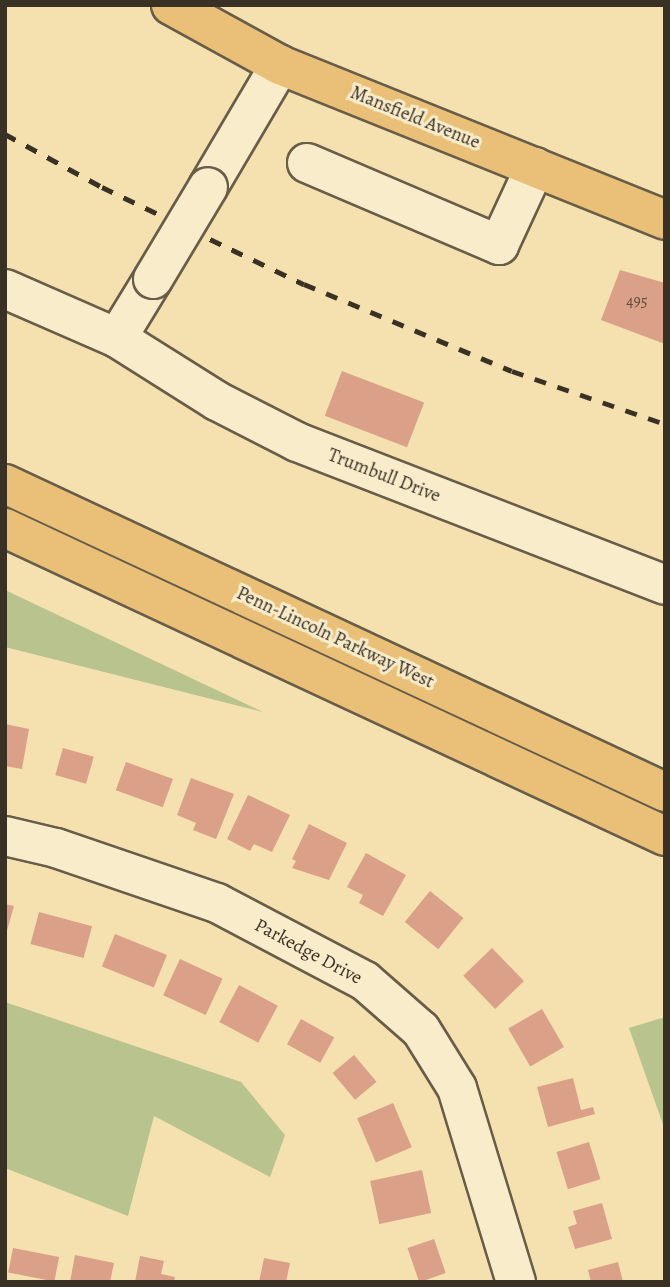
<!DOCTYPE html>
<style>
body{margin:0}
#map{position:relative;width:670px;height:1287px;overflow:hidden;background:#f4e1af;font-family:Alegreya,serif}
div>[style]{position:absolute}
.green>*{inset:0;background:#b8c38d}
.building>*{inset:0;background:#daa088;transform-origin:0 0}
.roads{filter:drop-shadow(2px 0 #685d48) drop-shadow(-2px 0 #685d48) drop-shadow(0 2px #685d48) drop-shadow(0 -2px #685d48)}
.minor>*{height:38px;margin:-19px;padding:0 19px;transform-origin:19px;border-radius:19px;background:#f8eccb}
.major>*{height:38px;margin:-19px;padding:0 19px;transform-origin:19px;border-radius:19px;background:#eac078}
.highway>*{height:38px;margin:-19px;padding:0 19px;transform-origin:19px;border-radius:19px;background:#eac078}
.rail>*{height:5px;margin-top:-2.5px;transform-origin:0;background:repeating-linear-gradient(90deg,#3a3125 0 12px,transparent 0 24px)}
.bridges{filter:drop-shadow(2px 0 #685d48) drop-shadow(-2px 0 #685d48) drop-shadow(0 2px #685d48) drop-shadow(0 -2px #685d48)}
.minor-bridge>*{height:38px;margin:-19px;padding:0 19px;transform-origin:19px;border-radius:19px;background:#f8eccb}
span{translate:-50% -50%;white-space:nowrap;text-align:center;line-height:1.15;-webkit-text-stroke:6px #f8eccb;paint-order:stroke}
.number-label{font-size:16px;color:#624d3e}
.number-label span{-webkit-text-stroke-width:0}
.street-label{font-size:19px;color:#3a3125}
.frame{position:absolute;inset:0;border:7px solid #3a3125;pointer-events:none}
</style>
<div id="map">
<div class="green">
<i style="clip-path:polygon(5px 590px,263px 712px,5px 647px)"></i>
<i style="clip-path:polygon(5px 1002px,241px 1082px,285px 1135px,270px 1177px,154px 1116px,128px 1216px,5px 1168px)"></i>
<i style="clip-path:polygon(665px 1017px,665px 1130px,629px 1028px)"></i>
</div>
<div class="building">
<i style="clip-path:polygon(620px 270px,665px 283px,665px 344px,601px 320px)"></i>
<i style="left:342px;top:371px;width:88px;height:48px;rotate:21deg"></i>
<i style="clip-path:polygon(5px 724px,29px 729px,22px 769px,5px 766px)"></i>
<i style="left:63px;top:748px;width:32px;height:28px;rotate:16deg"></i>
<i style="left:126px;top:762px;width:50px;height:30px;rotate:20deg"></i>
<i style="clip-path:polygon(191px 778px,234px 794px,216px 839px,193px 830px,196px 823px,177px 815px)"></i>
<i style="clip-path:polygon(248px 795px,290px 815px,272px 852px,254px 844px,250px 851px,227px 839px)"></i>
<i style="clip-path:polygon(309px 824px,347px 843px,329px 880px,292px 868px,296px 861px,292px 859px)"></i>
<i style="clip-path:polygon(366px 853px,406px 875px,383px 916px,359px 903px,363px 895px,347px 887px)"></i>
<i style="left:430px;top:891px;width:43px;height:40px;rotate:39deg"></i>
<i style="clip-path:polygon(5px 904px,14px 906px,6px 934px,5px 934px)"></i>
<i style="left:39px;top:912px;width:55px;height:33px;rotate:15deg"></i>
<i style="left:115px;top:934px;width:56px;height:35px;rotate:22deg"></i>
<i style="left:492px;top:948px;width:46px;height:40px;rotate:46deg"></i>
<i style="left:180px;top:959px;width:47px;height:40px;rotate:25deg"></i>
<i style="left:239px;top:985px;width:44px;height:42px;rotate:28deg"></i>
<i style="left:542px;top:1009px;width:44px;height:39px;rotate:60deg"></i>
<i style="left:301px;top:1019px;width:38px;height:29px;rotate:29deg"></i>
<i style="left:354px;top:1055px;width:35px;height:28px;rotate:50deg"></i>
<i style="clip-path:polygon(573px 1078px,581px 1110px,593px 1107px,595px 1114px,548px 1127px,537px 1087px)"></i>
<i style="left:393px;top:1103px;width:48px;height:39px;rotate:67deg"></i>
<i style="left:589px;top:1142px;width:39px;height:34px;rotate:73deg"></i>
<i style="left:422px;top:1170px;width:44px;height:53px;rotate:78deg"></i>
<i style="clip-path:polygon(602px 1203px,612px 1239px,575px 1249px,568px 1227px,577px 1224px,573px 1211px)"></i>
<i style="left:434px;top:1239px;width:36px;height:28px;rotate:71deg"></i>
<i style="left:13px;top:1248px;width:47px;height:25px;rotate:11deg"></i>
<i style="clip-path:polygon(75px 1255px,114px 1263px,110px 1282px,70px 1282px)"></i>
<i style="clip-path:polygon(140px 1256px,164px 1261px,161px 1274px,175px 1277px,174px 1282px,135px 1282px)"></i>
<i style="clip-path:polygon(264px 1258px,290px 1263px,286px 1282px,259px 1282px)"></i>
<i style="clip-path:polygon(618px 1262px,623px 1282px,591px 1282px,588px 1270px)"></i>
</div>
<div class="roads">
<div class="minor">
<i style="left:307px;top:163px;width:209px;rotate:23.1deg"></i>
<i style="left:499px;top:245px;width:86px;rotate:-65.2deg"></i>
<i style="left:208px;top:187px;width:142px;rotate:-59.5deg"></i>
<i style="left:5px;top:289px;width:122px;rotate:23.6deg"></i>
<i style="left:117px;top:338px;width:118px;rotate:32.2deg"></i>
<i style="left:217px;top:401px;width:90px;rotate:27.1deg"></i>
<i style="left:297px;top:442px;width:395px;rotate:21.2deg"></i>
<i style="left:117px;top:338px;width:69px;rotate:-58.6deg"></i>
<i style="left:5px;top:836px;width:52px;rotate:13.2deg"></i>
<i style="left:56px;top:848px;width:170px;rotate:18.9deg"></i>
<i style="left:217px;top:903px;width:167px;rotate:27.8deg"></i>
<i style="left:365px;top:981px;width:74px;rotate:41.2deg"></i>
<i style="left:421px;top:1030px;width:68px;rotate:58.2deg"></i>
<i style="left:457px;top:1088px;width:203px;rotate:73.1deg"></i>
</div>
<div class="major">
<i style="left:171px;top:5px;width:124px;rotate:28.8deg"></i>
<i style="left:280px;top:65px;width:415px;rotate:21.9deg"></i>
</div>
<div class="highway">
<i style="left:5px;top:484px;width:728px;rotate:25.02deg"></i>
<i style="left:5px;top:528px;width:728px;rotate:25.02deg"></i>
</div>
</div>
<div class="rail">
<i style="left:5px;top:134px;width:111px;rotate:28.7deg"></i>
<i style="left:102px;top:187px;width:224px;rotate:25.7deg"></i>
<i style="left:304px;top:284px;width:225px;rotate:22.7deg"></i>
<i style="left:512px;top:371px;width:162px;rotate:19.1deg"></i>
</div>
<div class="bridges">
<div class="minor-bridge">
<i style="left:153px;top:279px;width:107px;rotate:-59.1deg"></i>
</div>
</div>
<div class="number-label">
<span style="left:637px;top:301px">495</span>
</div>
<div class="street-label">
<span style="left:415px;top:118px;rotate:22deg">Mansfield Avenue</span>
<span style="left:384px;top:476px;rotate:21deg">Trumbull Drive</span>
<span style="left:335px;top:638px;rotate:25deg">Penn-Lincoln Parkway West</span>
<span style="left:308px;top:952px;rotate:28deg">Parkedge Drive</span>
</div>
<div class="frame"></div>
</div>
